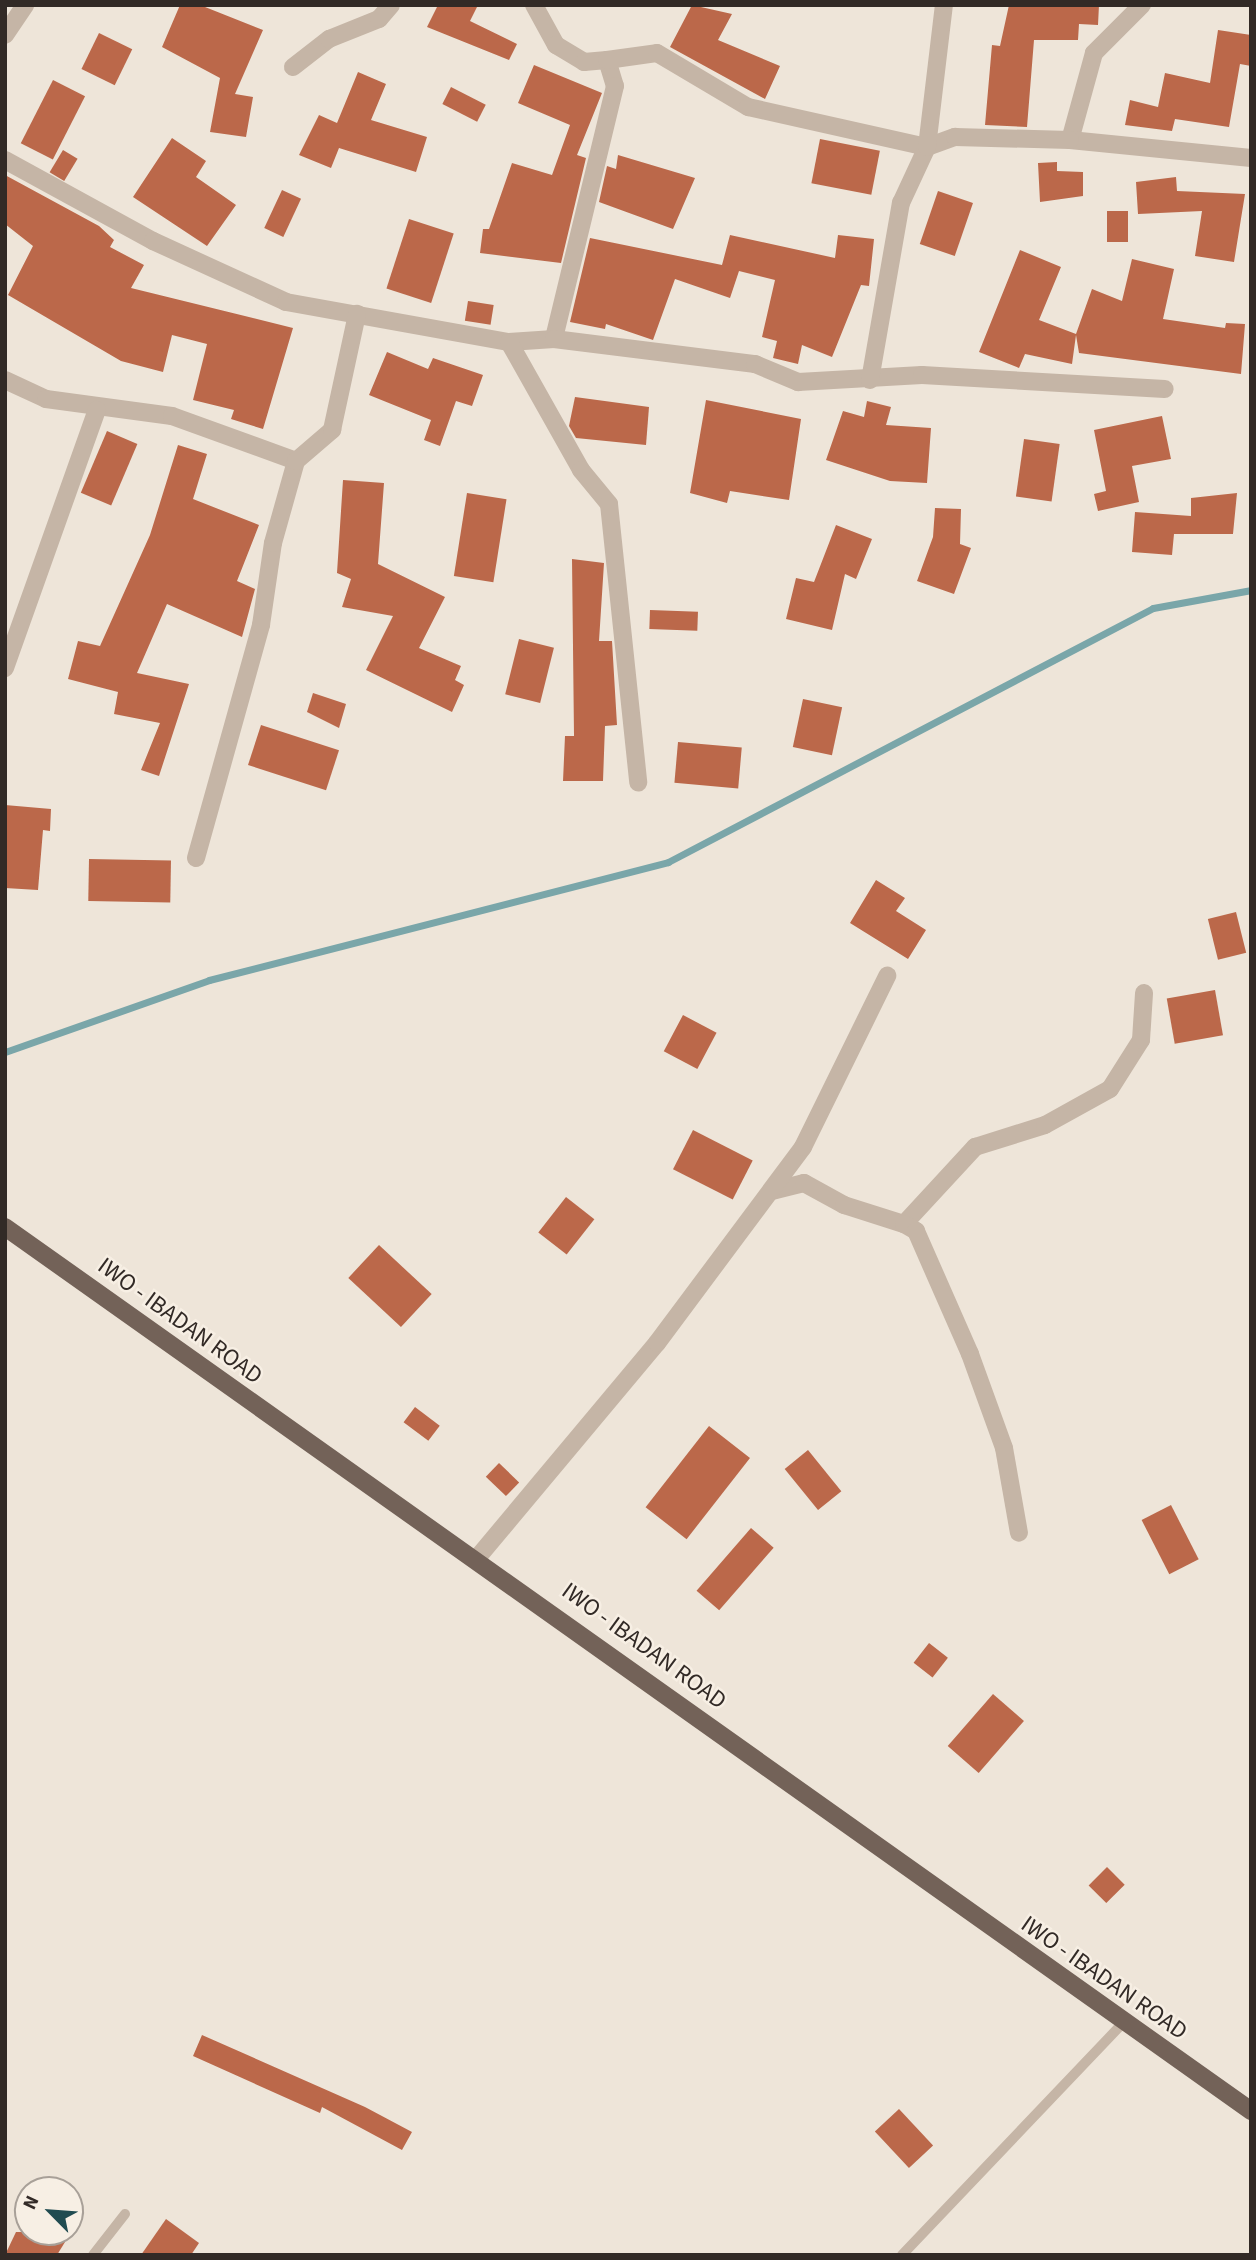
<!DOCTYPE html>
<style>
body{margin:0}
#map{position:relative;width:1256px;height:2260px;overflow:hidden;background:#eee5d9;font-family:"Source Sans 3",sans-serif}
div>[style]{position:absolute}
.stream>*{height:7px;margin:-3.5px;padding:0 3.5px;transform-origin:3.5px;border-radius:3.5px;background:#7aa6a9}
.building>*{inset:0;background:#bb684a;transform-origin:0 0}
.service>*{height:10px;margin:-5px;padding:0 5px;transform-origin:5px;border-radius:5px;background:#c5b5a6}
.minor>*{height:18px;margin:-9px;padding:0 9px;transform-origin:9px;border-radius:9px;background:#c5b5a6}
.primary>*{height:18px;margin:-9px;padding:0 9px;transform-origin:9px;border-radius:9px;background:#736258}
span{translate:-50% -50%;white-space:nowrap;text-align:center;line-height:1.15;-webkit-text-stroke:5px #f7efe4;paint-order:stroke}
.street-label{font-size:24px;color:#322a26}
.frame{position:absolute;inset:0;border:7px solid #322a26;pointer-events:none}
.north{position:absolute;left:14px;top:2176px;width:70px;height:70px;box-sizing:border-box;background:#f7efe4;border:2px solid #a8a098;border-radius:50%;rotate:295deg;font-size:19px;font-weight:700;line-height:28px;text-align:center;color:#322a26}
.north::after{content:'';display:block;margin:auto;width:24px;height:32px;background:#204b50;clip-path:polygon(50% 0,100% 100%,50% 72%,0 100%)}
</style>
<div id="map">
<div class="stream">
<i style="left:5px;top:1052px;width:216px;rotate:-19.4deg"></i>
<i style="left:209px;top:980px;width:474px;rotate:-14.4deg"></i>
<i style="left:668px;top:862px;width:547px;rotate:-27.64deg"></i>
<i style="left:1153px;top:608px;width:100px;rotate:-10.4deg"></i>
</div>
<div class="building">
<i style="clip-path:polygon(180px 5px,200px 5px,263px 30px,235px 94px,253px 97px,246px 137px,210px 132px,220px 78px,162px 47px)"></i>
<i style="clip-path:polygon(438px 5px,478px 5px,470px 21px,517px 44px,509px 60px,427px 27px)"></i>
<i style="clip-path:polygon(692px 5px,732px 14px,718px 40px,780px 66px,765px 99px,670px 47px)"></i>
<i style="clip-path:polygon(1009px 5px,1099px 5px,1098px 25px,1079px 24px,1078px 40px,1034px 40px,1027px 127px,985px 125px,992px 45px,1000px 46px)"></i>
<i style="clip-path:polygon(1218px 30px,1251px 35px,1251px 66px,1240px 64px,1229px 127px,1175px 119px,1172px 131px,1125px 125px,1130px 100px,1158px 107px,1165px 73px,1210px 83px)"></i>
<i style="left:99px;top:33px;width:37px;height:40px;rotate:26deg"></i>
<i style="clip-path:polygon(534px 65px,602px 93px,577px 155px,586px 158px,561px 263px,480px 253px,483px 229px,489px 229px,512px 163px,552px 175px,570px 125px,518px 103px)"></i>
<i style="clip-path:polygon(358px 72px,386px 84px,371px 120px,427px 137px,416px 172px,339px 148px,331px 168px,299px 155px,319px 115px,337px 123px)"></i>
<i style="left:53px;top:80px;width:36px;height:71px;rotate:27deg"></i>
<i style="left:451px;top:87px;width:39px;height:19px;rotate:27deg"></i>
<i style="clip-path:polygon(172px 138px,206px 161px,196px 177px,236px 205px,207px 246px,133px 197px)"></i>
<i style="left:820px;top:139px;width:61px;height:45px;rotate:11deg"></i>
<i style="left:63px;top:150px;width:17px;height:26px;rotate:31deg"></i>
<i style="clip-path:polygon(618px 155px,695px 178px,673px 229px,599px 202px,607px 166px,616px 169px)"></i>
<i style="clip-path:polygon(1057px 162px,1057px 171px,1083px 172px,1083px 196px,1040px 202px,1038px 163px)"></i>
<i style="clip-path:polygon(5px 175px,99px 226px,114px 240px,110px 247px,144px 265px,131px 288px,293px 328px,263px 429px,231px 419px,234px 410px,193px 400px,207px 344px,172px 335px,163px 372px,121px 361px,8px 295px,33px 246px,5px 224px)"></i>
<i style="clip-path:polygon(1176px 177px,1177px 191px,1245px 194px,1234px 262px,1195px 256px,1202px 211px,1138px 214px,1136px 182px)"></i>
<i style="left:282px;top:190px;width:21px;height:42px;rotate:25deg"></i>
<i style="left:938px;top:191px;width:37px;height:56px;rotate:19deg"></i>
<i style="left:1107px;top:211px;width:21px;height:31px"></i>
<i style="left:409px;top:219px;width:47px;height:73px;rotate:18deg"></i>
<i style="clip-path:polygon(730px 235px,835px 258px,838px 235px,874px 239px,869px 286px,861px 285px,832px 357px,802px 345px,798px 364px,773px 358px,777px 341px,762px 337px,775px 280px,739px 271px,730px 298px,675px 279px,653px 340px,606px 324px,605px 329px,570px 322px,590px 238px,722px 265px)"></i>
<i style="clip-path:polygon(1020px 250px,1061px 267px,1039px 320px,1076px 334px,1092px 289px,1122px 301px,1132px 259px,1174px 269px,1163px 319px,1225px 328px,1226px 323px,1245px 324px,1241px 374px,1079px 353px,1076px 335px,1072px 364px,1025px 354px,1019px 368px,979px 352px)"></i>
<i style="left:468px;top:301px;width:26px;height:20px;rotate:9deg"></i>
<i style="clip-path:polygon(387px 352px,428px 369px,433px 358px,483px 375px,472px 406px,456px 401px,440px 446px,424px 440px,431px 420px,369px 395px)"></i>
<i style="clip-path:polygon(575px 397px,649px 407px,646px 445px,576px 438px,569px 426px)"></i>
<i style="clip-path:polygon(706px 400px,801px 419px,789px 500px,730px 491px,727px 503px,690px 493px)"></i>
<i style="clip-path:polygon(867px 401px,891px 407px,886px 425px,931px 428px,927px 483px,890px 481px,826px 460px,843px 411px,864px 417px)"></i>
<i style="clip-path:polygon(1162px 416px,1171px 459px,1132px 466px,1139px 502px,1098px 511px,1094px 494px,1106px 491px,1094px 430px)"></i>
<i style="left:107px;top:431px;width:33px;height:67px;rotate:23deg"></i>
<i style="left:1024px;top:439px;width:36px;height:58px;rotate:8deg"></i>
<i style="clip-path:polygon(178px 445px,207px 454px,193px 499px,259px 525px,237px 581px,255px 589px,242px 637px,167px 604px,137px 673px,189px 684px,159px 776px,141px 770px,160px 723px,114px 714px,118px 692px,68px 679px,78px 641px,100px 646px,150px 535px)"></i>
<i style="clip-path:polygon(343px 480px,384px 483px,378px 564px,445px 597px,419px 648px,461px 666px,455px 680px,464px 685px,452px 712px,366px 670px,393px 616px,342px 607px,351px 579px,337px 573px)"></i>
<i style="left:467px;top:493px;width:40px;height:84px;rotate:9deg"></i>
<i style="clip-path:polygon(1237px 493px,1233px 534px,1174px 534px,1172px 555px,1132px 552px,1135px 512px,1191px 516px,1191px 498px)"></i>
<i style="clip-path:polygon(935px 508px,961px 509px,960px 544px,971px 548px,954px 594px,917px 581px,933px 537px)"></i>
<i style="clip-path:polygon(836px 525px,872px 539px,856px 579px,845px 574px,832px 630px,786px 619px,796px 578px,814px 582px)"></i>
<i style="clip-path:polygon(572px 559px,604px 563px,599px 641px,612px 641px,617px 725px,605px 726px,603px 781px,563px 781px,565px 736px,574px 736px)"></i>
<i style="left:650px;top:610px;width:48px;height:19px;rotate:2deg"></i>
<i style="left:519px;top:639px;width:36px;height:57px;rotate:14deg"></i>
<i style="clip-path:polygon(313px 693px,346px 704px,339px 728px,307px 712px)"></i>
<i style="left:803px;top:699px;width:40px;height:49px;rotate:12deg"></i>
<i style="left:261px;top:725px;width:82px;height:42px;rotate:18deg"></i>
<i style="left:678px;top:742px;width:64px;height:41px;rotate:5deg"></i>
<i style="clip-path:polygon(5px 805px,51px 809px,50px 831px,43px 830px,38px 890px,5px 888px)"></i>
<i style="left:89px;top:859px;width:82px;height:42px;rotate:1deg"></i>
<i style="clip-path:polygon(876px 880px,905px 898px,896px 911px,926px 930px,908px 959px,850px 923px)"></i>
<i style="left:1236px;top:912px;width:42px;height:29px;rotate:76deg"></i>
<i style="left:1215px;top:990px;width:46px;height:49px;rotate:80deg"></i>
<i style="left:683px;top:1015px;width:38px;height:41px;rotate:28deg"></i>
<i style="left:693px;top:1130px;width:67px;height:44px;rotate:27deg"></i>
<i style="left:566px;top:1197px;width:36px;height:45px;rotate:38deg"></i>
<i style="left:379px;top:1245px;width:72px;height:45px;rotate:43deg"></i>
<i style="left:415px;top:1407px;width:31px;height:19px;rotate:37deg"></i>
<i style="left:709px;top:1426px;width:52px;height:103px;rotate:38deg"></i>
<i style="left:808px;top:1450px;width:53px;height:30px;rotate:51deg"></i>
<i style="left:499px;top:1463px;width:28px;height:19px;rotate:44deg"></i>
<i style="left:1171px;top:1505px;width:61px;height:33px;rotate:63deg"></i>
<i style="left:751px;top:1528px;width:30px;height:83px;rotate:41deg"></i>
<i style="left:929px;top:1643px;width:24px;height:25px;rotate:38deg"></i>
<i style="left:993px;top:1694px;width:41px;height:69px;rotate:41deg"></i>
<i style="left:1107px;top:1867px;width:25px;height:26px;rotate:45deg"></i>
<i style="clip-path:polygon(202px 2035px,365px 2107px,412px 2132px,402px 2150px,322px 2107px,320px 2113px,193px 2056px)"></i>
<i style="left:899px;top:2109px;width:50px;height:33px;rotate:47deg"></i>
<i style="clip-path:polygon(166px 2219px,199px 2243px,191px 2255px,141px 2255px)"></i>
<i style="clip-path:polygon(16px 2232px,48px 2232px,65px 2242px,57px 2255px,5px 2255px)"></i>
</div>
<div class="service">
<i style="left:93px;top:2255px;width:52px;rotate:-52deg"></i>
<i style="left:902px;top:2255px;width:322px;rotate:-46.4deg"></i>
</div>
<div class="minor">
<i style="left:534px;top:5px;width:46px;rotate:61.2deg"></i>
<i style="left:556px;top:45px;width:33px;rotate:31deg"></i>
<i style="left:584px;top:62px;width:23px;rotate:-5deg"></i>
<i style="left:607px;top:60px;width:27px;rotate:73deg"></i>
<i style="left:615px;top:86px;width:260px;rotate:103.6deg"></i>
<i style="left:1142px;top:5px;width:68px;rotate:135deg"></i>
<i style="left:1094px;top:53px;width:90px;rotate:105.4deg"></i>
<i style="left:1070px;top:140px;width:182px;rotate:5.7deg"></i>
<i style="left:5px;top:35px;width:36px;rotate:-56deg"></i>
<i style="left:607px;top:60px;width:50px;rotate:-8deg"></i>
<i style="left:657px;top:53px;width:106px;rotate:30.7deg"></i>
<i style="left:748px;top:107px;width:183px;rotate:12.6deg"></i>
<i style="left:927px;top:147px;width:30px;rotate:-20deg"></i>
<i style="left:955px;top:137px;width:115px;rotate:1.5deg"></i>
<i style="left:293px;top:67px;width:46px;rotate:-37.9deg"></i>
<i style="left:329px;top:39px;width:54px;rotate:-21.8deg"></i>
<i style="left:379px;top:19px;width:18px;rotate:-49deg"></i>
<i style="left:5px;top:160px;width:169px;rotate:28.7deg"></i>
<i style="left:153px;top:241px;width:146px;rotate:24.6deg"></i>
<i style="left:286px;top:302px;width:227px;rotate:10.2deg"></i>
<i style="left:509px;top:342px;width:45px;rotate:-3.8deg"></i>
<i style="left:554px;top:339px;width:203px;rotate:7.1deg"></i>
<i style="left:755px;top:364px;width:47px;rotate:22.7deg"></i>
<i style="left:798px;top:382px;width:124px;rotate:-3.2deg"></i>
<i style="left:922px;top:375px;width:243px;rotate:3.3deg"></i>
<i style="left:509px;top:342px;width:147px;rotate:60.6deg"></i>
<i style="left:581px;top:470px;width:44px;rotate:50.5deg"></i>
<i style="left:609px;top:504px;width:280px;rotate:84deg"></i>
<i style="left:5px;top:380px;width:45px;rotate:24.9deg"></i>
<i style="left:46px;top:399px;width:127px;rotate:7.7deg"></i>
<i style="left:172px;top:416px;width:132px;rotate:19.9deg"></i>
<i style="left:870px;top:380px;width:180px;rotate:-80.1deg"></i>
<i style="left:901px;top:203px;width:62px;rotate:-65.1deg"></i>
<i style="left:927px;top:147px;width:143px;rotate:-83.2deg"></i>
<i style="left:5px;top:668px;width:274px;rotate:-70.4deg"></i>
<i style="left:196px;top:858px;width:242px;rotate:-74.4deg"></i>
<i style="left:261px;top:625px;width:83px;rotate:-81.7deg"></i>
<i style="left:273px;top:543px;width:85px;rotate:-74.3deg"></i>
<i style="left:296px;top:461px;width:48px;rotate:-40.7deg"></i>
<i style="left:332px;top:430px;width:119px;rotate:-77.8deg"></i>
<i style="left:772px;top:1191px;width:33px;rotate:-14deg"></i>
<i style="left:804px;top:1183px;width:46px;rotate:28.8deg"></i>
<i style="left:844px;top:1205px;width:63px;rotate:17.6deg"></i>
<i style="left:904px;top:1224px;width:105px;rotate:-47.3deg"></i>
<i style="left:975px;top:1147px;width:73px;rotate:-17.4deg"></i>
<i style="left:1045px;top:1125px;width:74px;rotate:-29deg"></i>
<i style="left:1110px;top:1089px;width:58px;rotate:-57.7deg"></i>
<i style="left:1141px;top:1040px;width:47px;rotate:-86.3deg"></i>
<i style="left:904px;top:1224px;width:14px;rotate:30deg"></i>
<i style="left:916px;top:1231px;width:134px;rotate:66.3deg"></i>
<i style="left:970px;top:1354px;width:100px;rotate:70.1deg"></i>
<i style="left:1004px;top:1448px;width:86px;rotate:80deg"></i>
<i style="left:478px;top:1557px;width:279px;rotate:-50.1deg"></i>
<i style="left:657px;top:1343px;width:244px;rotate:-53.3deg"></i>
<i style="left:803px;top:1147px;width:191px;rotate:-63.8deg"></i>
</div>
<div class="primary">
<i style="left:5px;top:1227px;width:1528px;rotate:35.35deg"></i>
</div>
<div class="street-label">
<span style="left:180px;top:1321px;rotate:36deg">IWO - IBADAN ROAD</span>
<span style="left:644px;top:1646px;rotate:36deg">IWO - IBADAN ROAD</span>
<span style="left:1104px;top:1978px;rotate:35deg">IWO - IBADAN ROAD</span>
</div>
<div class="frame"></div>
<div class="north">N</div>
</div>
